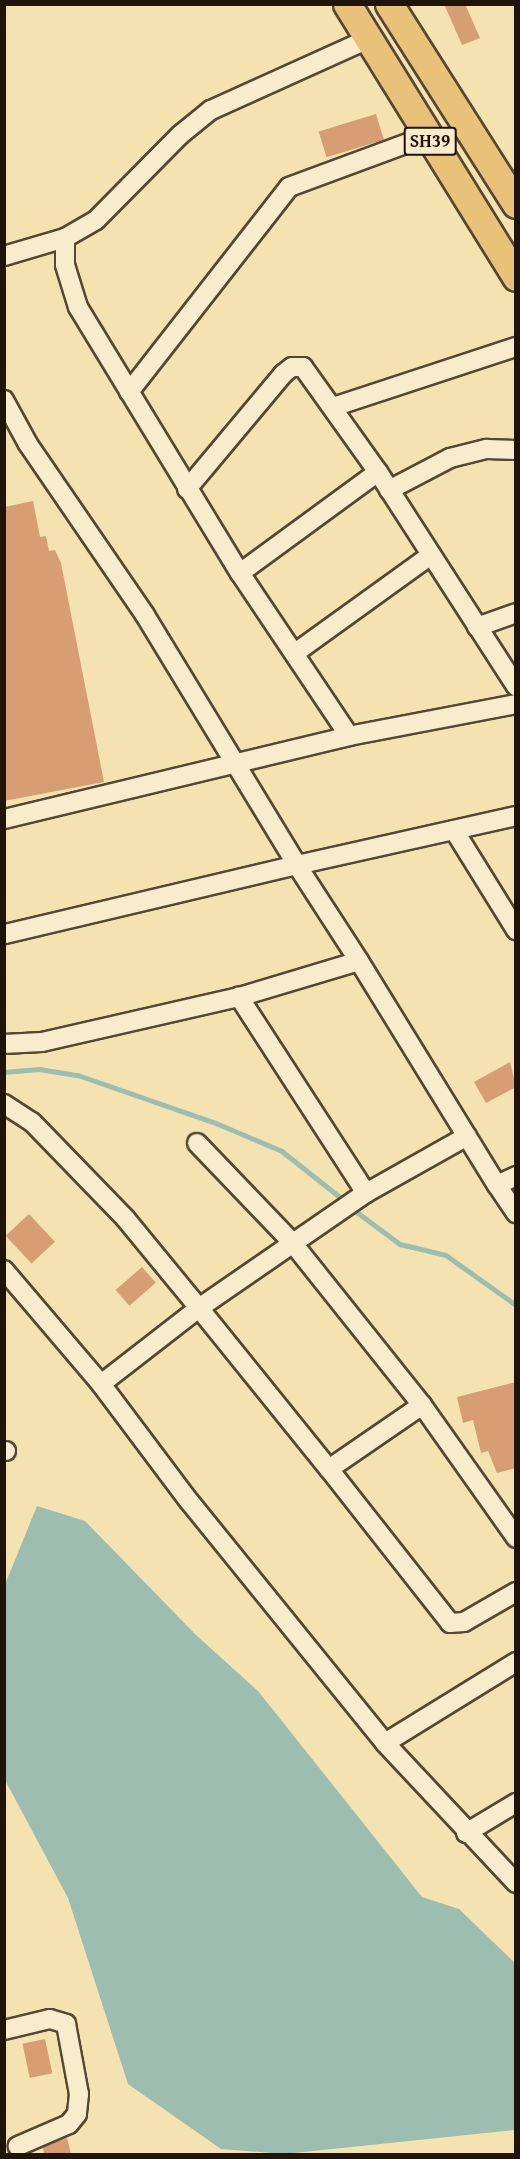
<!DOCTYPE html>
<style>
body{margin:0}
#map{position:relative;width:520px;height:2159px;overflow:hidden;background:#f4e2b1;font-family:"Gentium Book Plus",serif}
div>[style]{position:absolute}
.water>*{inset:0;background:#9cbdb0}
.stream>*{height:4.5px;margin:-2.25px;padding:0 2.25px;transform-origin:2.25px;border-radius:2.25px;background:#9cbdb0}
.building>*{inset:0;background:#d79e73;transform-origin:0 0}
.roads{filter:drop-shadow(2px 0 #554734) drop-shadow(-2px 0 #554734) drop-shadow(0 2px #554734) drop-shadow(0 -2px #554734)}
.street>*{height:18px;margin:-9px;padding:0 9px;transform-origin:9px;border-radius:9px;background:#f8eccc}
.primary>*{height:27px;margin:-13.5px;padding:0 13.5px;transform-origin:13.5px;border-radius:13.5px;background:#eac178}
span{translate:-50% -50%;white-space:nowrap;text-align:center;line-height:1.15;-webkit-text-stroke:4.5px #f8eccc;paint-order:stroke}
.shield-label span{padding:2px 4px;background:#f8eccc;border:2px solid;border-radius:4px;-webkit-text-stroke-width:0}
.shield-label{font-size:18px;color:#20130a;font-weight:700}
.frame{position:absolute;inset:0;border:6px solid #20130a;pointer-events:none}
</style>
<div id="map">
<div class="water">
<i style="clip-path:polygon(37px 1506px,85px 1521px,196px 1635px,258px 1691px,422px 1897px,459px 1909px,515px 1963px,515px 2130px,284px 2154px,221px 2149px,128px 2084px,68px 1898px,5px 1780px,6px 1582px)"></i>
</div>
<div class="stream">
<i style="left:4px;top:1072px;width:35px;rotate:-5deg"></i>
<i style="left:39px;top:1069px;width:39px;rotate:9deg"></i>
<i style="left:78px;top:1075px;width:146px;rotate:19.2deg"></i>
<i style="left:216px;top:1123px;width:72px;rotate:23deg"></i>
<i style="left:282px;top:1151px;width:80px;rotate:38.4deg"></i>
<i style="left:353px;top:1209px;width:59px;rotate:36.7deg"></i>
<i style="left:400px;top:1244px;width:47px;rotate:13.4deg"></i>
<i style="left:446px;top:1255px;width:86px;rotate:35.5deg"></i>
</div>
<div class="building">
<i style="clip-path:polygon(444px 4px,465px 4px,480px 38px,462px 45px)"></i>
<i style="left:376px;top:114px;width:27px;height:60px;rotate:73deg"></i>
<i style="clip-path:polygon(33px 501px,40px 537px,46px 536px,49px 551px,55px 550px,61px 563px,104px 782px,4px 801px,4px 507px)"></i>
<i style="clip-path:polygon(510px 1062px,516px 1087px,486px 1103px,474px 1082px)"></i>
<i style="left:29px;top:1214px;width:38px;height:32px;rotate:47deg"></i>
<i style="left:142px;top:1267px;width:21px;height:35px;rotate:49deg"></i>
<i style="clip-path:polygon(516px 1382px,516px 1468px,497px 1473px,488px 1451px,481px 1453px,473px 1420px,463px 1423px,457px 1397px)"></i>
<i style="left:45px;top:2039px;width:35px;height:23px;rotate:78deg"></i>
<i style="clip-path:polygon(67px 2138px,71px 2154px,44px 2154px,43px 2147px)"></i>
</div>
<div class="roads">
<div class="street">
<i style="left:65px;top:238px;width:27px;rotate:90deg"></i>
<i style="left:65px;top:265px;width:44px;rotate:72.8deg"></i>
<i style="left:78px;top:307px;width:311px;rotate:58.7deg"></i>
<i style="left:240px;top:573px;width:196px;rotate:56.2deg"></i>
<i style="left:4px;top:256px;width:64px;rotate:-16.4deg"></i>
<i style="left:65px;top:238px;width:36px;rotate:-30deg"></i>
<i style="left:96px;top:220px;width:120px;rotate:-45.3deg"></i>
<i style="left:180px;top:135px;width:40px;rotate:-39deg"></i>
<i style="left:211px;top:110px;width:172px;rotate:-24.3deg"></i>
<i style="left:129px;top:392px;width:260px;rotate:-52deg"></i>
<i style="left:289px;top:187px;width:147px;rotate:-20.3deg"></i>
<i style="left:4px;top:400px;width:50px;rotate:61.4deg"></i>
<i style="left:28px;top:444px;width:207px;rotate:55.6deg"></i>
<i style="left:145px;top:615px;width:293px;rotate:58.7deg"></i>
<i style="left:297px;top:865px;width:301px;rotate:166.7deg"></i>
<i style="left:333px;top:407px;width:193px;rotate:-18.2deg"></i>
<i style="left:187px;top:489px;width:150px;rotate:-50.1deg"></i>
<i style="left:283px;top:374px;width:11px;rotate:-38deg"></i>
<i style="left:292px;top:367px;width:11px"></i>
<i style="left:303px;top:367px;width:129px;rotate:54.5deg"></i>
<i style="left:378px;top:472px;width:255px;rotate:57.2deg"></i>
<i style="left:389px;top:490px;width:69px;rotate:-27.7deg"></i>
<i style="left:450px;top:458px;width:38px;rotate:-14deg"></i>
<i style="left:487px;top:449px;width:29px;rotate:2deg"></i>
<i style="left:240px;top:573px;width:171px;rotate:-36.2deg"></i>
<i style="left:477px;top:627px;width:41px;rotate:-19.7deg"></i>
<i style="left:295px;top:653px;width:168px;rotate:-35.8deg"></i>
<i style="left:4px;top:819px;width:355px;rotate:-13.5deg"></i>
<i style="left:349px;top:736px;width:170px;rotate:-10.8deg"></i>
<i style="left:454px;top:830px;width:118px;rotate:58.2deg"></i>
<i style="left:359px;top:961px;width:114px;rotate:-122.9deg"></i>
<i style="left:297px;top:865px;width:224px;rotate:-12.6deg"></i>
<i style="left:4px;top:1044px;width:38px;rotate:-3deg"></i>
<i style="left:42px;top:1042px;width:202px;rotate:-12.9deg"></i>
<i style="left:4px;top:1104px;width:33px;rotate:33deg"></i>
<i style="left:32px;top:1122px;width:134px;rotate:45.9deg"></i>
<i style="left:125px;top:1218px;width:117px;rotate:50.6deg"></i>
<i style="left:199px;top:1308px;width:203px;rotate:-34.6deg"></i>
<i style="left:366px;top:1193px;width:234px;rotate:-122.9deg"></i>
<i style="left:239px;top:997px;width:125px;rotate:-16.7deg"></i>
<i style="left:359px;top:961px;width:263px;rotate:58.4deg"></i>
<i style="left:497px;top:1185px;width:21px;rotate:-25deg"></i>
<i style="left:197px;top:1143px;width:136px;rotate:46.2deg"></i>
<i style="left:291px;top:1241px;width:210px;rotate:51.4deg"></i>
<i style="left:422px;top:1405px;width:163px;rotate:54.7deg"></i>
<i style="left:497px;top:1185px;width:34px;rotate:56deg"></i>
<i style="left:366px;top:1193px;width:116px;rotate:-29.4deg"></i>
<i style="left:4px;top:1270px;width:150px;rotate:49.6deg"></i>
<i style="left:101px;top:1384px;width:146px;rotate:53.1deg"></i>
<i style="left:189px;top:1501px;width:311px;rotate:51deg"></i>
<i style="left:385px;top:1743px;width:154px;rotate:-31.7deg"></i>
<i style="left:101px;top:1384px;width:124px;rotate:-37.8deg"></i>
<i style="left:199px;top:1308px;width:207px;rotate:51.1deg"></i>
<i style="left:329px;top:1469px;width:113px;rotate:-34.5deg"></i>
<i style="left:4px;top:1451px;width:2px"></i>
<i style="left:329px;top:1469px;width:196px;rotate:51.8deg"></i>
<i style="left:450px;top:1623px;width:14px;rotate:-4deg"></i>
<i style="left:464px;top:1622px;width:60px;rotate:-30deg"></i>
<i style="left:385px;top:1743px;width:192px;rotate:46.9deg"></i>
<i style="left:466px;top:1833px;width:58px;rotate:-31deg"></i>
<i style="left:4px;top:2030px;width:47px;rotate:-13.4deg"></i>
<i style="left:50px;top:2019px;width:17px;rotate:17deg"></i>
<i style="left:66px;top:2024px;width:71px;rotate:79.5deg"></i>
<i style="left:79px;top:2094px;width:20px;rotate:96deg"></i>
<i style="left:77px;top:2114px;width:13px;rotate:129deg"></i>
<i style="left:69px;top:2124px;width:56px;rotate:156.7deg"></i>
</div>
<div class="primary">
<i style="left:347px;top:4px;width:321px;rotate:58.2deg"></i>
<i style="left:389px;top:4px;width:237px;rotate:57.6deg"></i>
</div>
</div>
<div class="shield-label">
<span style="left:430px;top:141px">SH39</span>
</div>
<div class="frame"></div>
</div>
